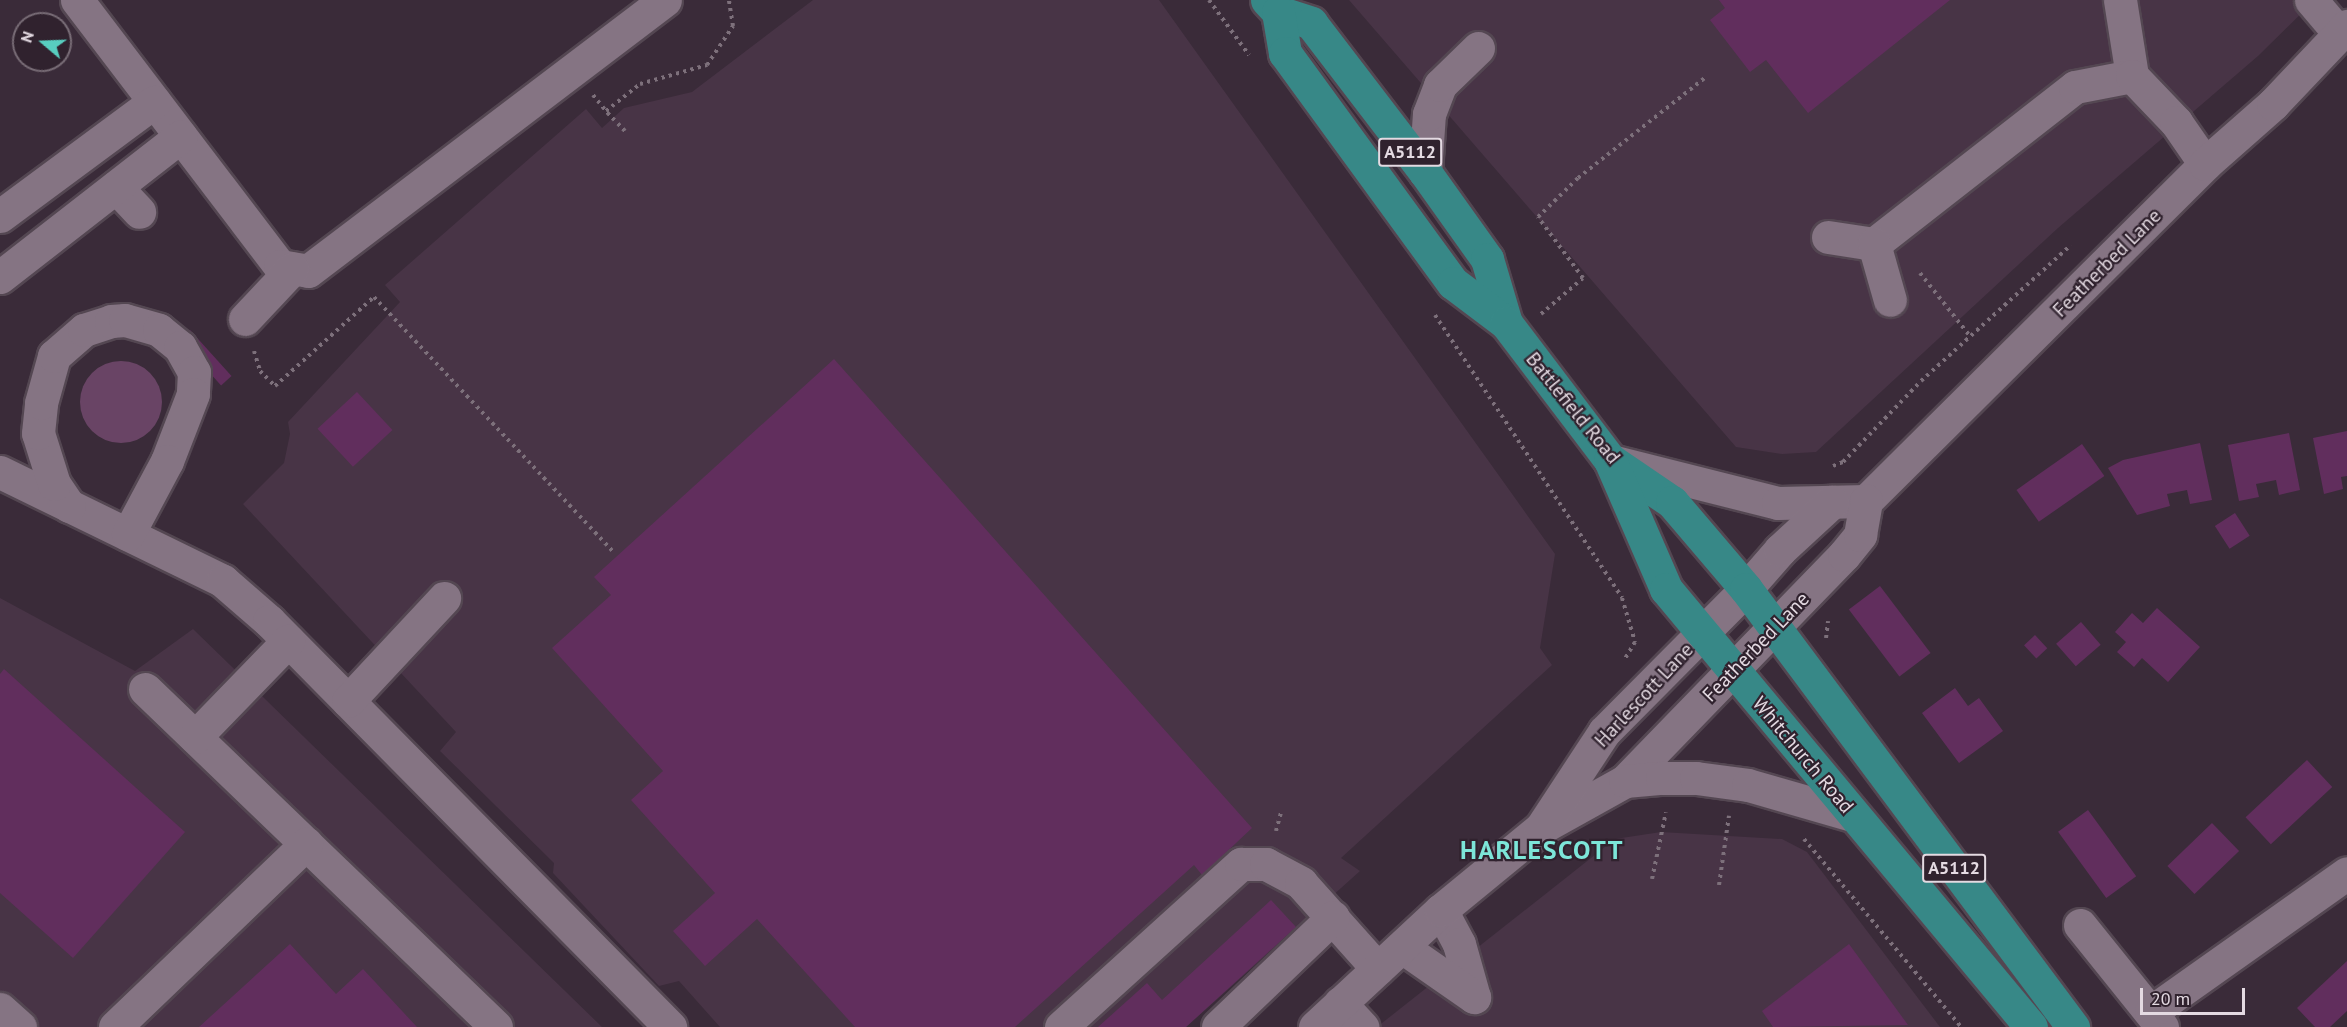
<!DOCTYPE html>
<style>
body{margin:0}
#map{position:relative;width:2347px;height:1027px;overflow:hidden;background:#3a2b39;font-family:"PT Sans",sans-serif}
div>[style]{position:absolute}
.built>*{inset:0;background:#483446}
.green>*{inset:0;background:#694465}
.round{border-radius:50%}
.building>*{inset:0;background:#612e5d;transform-origin:0 0}
.path>*{height:4px;margin-top:-2px;transform-origin:0;background:repeating-linear-gradient(90deg,#7d707b 0 3px,transparent 0 7.5px)}
.roads{filter:drop-shadow(2px 0 #544752) drop-shadow(-2px 0 #544752) drop-shadow(0 2px #544752) drop-shadow(0 -2px #544752)}
.minor>*{height:33px;margin:-16.5px;padding:0 16.5px;transform-origin:16.5px;border-radius:16.5px;background:#857483}
.major>*{height:33px;margin:-16.5px;padding:0 16.5px;transform-origin:16.5px;border-radius:16.5px;background:#378887}
span{translate:-50% -50%;white-space:nowrap;text-align:center;line-height:1.15;-webkit-text-stroke:4.5px #30222e;paint-order:stroke}
.shield-label span{padding:2px 4px;background:#30222e;border:2px solid;border-radius:4px;-webkit-text-stroke-width:0}
.shield-label{font-size:18px;color:#e4dae2;font-weight:700}
.street-label{font-size:20px;color:#e4dae2}
.district-label{font-size:26px;color:#7de6d9;font-weight:700;letter-spacing:1.5px}
.north{position:absolute;left:12px;top:12px;width:60px;height:60px;box-sizing:border-box;background:#30222e;border:2px solid #786c76;border-radius:50%;rotate:289deg;font-size:16px;font-weight:700;line-height:24px;text-align:center;color:#e4dae2}
.north::after{content:'';display:block;margin:auto;width:21px;height:27px;background:#58cec0;clip-path:polygon(50% 0,100% 100%,50% 72%,0 100%)}
.scale{position:absolute;left:2140px;top:988px;width:105px;height:27px;box-sizing:border-box;border:3px solid #e4dae2;border-top:0;padding-left:8px;font-size:18px;line-height:21px;white-space:nowrap;color:#e4dae2;-webkit-text-stroke:4px #30222e;paint-order:stroke}
</style>
<div id="map">
<div class="built">
<i style="clip-path:polygon(813px 0,1159px 0,1555px 554px,1540px 648px,1552px 665px,1341px 858px,1360px 871px,1186px 1027px,720px 1027px,679px 981px,659px 986px,553px 873px,554px 863px,440px 751px,456px 732px,243px 504px,284px 463px,290px 434px,288px 422px,400px 302px,385px 285px,586px 109px,602px 128px,624px 108px,692px 92px)"></i>
<i style="clip-path:polygon(1349px 0,2315px 0,2258px 56px,2058px 228px,1816px 452px,1782px 454px,1736px 447px)"></i>
<i style="clip-path:polygon(0 598px,135px 671px,193px 629px,602px 1027px,0 1027px)"></i>
<i style="clip-path:polygon(1661px 832px,1782px 839px,1807px 852px,1940px 1027px,1377px 1027px,1615px 839px)"></i>
</div>
<div class="green">
<i class="round" style="left:80px;top:361px;width:82px;height:82px"></i>
</div>
<div class="building">
<i style="clip-path:polygon(1719px 0,1950px 0,1808px 113px,1766px 60px,1750px 72px,1710px 20px,1725px 8px)"></i>
<i style="left:190px;top:330px;width:62px;height:14px;rotate:48deg"></i>
<i style="clip-path:polygon(834px 359px,1252px 828px,1202px 875px,1194px 865px,1015px 1027px,855px 1027px,757px 919px,705px 966px,673px 931px,715px 893px,631px 800px,663px 771px,552px 648px,611px 595px,594px 577px)"></i>
<i style="left:357px;top:392px;width:52px;height:54px;rotate:47deg"></i>
<i style="clip-path:polygon(2347px 431px,2347px 476px,2341px 477px,2343px 489px,2324px 494px,2313px 438px)"></i>
<i style="clip-path:polygon(2289px 433px,2300px 490px,2279px 495px,2276px 480px,2256px 484px,2259px 497px,2239px 501px,2228px 445px)"></i>
<i style="clip-path:polygon(2200px 443px,2212px 500px,2190px 504px,2187px 490px,2167px 494px,2170px 506px,2137px 515px,2108px 468px,2123px 460px)"></i>
<i style="left:2082px;top:444px;width:39px;height:80px;rotate:55deg"></i>
<i style="left:2235px;top:513px;width:27px;height:24px;rotate:57deg"></i>
<i style="left:1880px;top:586px;width:84px;height:39px;rotate:53deg"></i>
<i style="clip-path:polygon(2157px 608px,2200px 647px,2168px 682px,2142px 658px,2134px 667px,2117px 652px,2126px 642px,2115px 632px,2132px 613px,2143px 623px)"></i>
<i style="left:2081px;top:622px;width:30px;height:33px;rotate:49deg"></i>
<i style="left:2035px;top:635px;width:18px;height:15px;rotate:47deg"></i>
<i style="clip-path:polygon(4px 669px,185px 832px,73px 958px,0 893px,0 674px)"></i>
<i style="clip-path:polygon(1955px 688px,1968px 706px,1979px 698px,2003px 731px,1959px 763px,1922px 713px)"></i>
<i style="left:2307px;top:760px;width:37px;height:84px;rotate:47deg"></i>
<i style="left:2088px;top:810px;width:82px;height:37px;rotate:54deg"></i>
<i style="left:2212px;top:823px;width:39px;height:62px;rotate:46deg"></i>
<i style="clip-path:polygon(1271px 900px,1296px 927px,1186px 1027px,1098px 1027px,1147px 983px,1162px 1000px)"></i>
<i style="clip-path:polygon(290px 944px,336px 994px,363px 969px,417px 1027px,199px 1027px)"></i>
<i style="clip-path:polygon(1849px 944px,1908px 1025px,1773px 1027px,1762px 1011px)"></i>
<i style="clip-path:polygon(2347px 961px,2347px 1011px,2330px 1027px,2315px 1027px,2297px 1008px)"></i>
</div>
<div class="path">
<i style="left:1209px;top:0;width:68px;rotate:54deg"></i>
<i style="left:593px;top:95px;width:21px;rotate:51deg"></i>
<i style="left:625px;top:131px;width:28px;rotate:-134deg"></i>
<i style="left:606px;top:111px;width:43px;rotate:-38.5deg"></i>
<i style="left:640px;top:84px;width:70px;rotate:-15.8deg"></i>
<i style="left:707px;top:65px;width:47px;rotate:-56.3deg"></i>
<i style="left:733px;top:26px;width:26px;rotate:-99deg"></i>
<i style="left:1920px;top:273px;width:80px;rotate:51.6deg"></i>
<i style="left:1541px;top:314px;width:55px;rotate:-40.6deg"></i>
<i style="left:1583px;top:278px;width:76px;rotate:-126.4deg"></i>
<i style="left:1538px;top:217px;width:56px;rotate:-44.3deg"></i>
<i style="left:1578px;top:178px;width:164px;rotate:-38.3deg"></i>
<i style="left:1435px;top:315px;width:339px;rotate:56.5deg"></i>
<i style="left:1622px;top:598px;width:46px;rotate:73.5deg"></i>
<i style="left:1635px;top:642px;width:21px;rotate:121deg"></i>
<i style="left:254px;top:351px;width:21px;rotate:73deg"></i>
<i style="left:260px;top:371px;width:21px;rotate:45deg"></i>
<i style="left:275px;top:386px;width:133px;rotate:-42deg"></i>
<i style="left:374px;top:297px;width:351px;rotate:46.8deg"></i>
<i style="left:1833px;top:466px;width:11px;rotate:-22deg"></i>
<i style="left:1843px;top:462px;width:112px;rotate:-46.1deg"></i>
<i style="left:1921px;top:381px;width:202px;rotate:-42.2deg"></i>
<i style="left:1826px;top:638px;width:17px;rotate:-83deg"></i>
<i style="left:1276px;top:831px;width:20px;rotate:-75deg"></i>
<i style="left:1804px;top:839px;width:245px;rotate:50.1deg"></i>
<i style="left:1652px;top:879px;width:68px;rotate:-78.2deg"></i>
<i style="left:1719px;top:885px;width:70px;rotate:-81.8deg"></i>
</div>
<div class="roads">
<div class="minor">
<i style="left:77px;top:0;width:335px;rotate:52.7deg"></i>
<i style="left:280px;top:266px;width:28px;rotate:10deg"></i>
<i style="left:308px;top:271px;width:448px;rotate:-37.2deg"></i>
<i style="left:2120px;top:0;width:77px;rotate:81deg"></i>
<i style="left:2311px;top:0;width:43px;rotate:49.7deg"></i>
<i style="left:1425px;top:172px;width:58px;rotate:-86.1deg"></i>
<i style="left:1429px;top:114px;width:31px;rotate:-69deg"></i>
<i style="left:1440px;top:85px;width:53px;rotate:-44.2deg"></i>
<i style="left:116px;top:187px;width:34px;rotate:47deg"></i>
<i style="left:0;top:216px;width:192px;rotate:-36.5deg"></i>
<i style="left:1828px;top:237px;width:47px;rotate:8.7deg"></i>
<i style="left:1874px;top:244px;width:255px;rotate:-38deg"></i>
<i style="left:2075px;top:87px;width:58px;rotate:-10.9deg"></i>
<i style="left:2132px;top:76px;width:64px;rotate:46.3deg"></i>
<i style="left:2176px;top:122px;width:51px;rotate:55.4deg"></i>
<i style="left:1874px;top:244px;width:58px;rotate:74.1deg"></i>
<i style="left:0;top:277px;width:229px;rotate:-37.9deg"></i>
<i style="left:245px;top:319px;width:69px;rotate:-46.8deg"></i>
<i style="left:1615px;top:462px;width:168px;rotate:14.1deg"></i>
<i style="left:1778px;top:503px;width:88px;rotate:-1.3deg"></i>
<i style="left:1866px;top:501px;width:478px;rotate:-44.8deg"></i>
<i style="left:2205px;top:164px;width:91px;rotate:-41.4deg"></i>
<i style="left:2273px;top:104px;width:108px;rotate:-46.5deg"></i>
<i style="left:0;top:472px;width:248px;rotate:26deg"></i>
<i style="left:223px;top:581px;width:61px;rotate:41deg"></i>
<i style="left:269px;top:621px;width:571px;rotate:45.35deg"></i>
<i style="left:69px;top:506px;width:27px;rotate:-124deg"></i>
<i style="left:54px;top:484px;width:53px;rotate:-107.4deg"></i>
<i style="left:38px;top:433px;width:30px;rotate:-84deg"></i>
<i style="left:41px;top:403px;width:49px;rotate:-74.5deg"></i>
<i style="left:54px;top:356px;width:40px;rotate:-41deg"></i>
<i style="left:84px;top:330px;width:28px;rotate:-18deg"></i>
<i style="left:111px;top:321px;width:14px;rotate:-4deg"></i>
<i style="left:125px;top:320px;width:35px;rotate:16deg"></i>
<i style="left:159px;top:330px;width:27px;rotate:39deg"></i>
<i style="left:180px;top:347px;width:29px;rotate:61deg"></i>
<i style="left:194px;top:372px;width:22px;rotate:93deg"></i>
<i style="left:193px;top:394px;width:72px;rotate:111.2deg"></i>
<i style="left:167px;top:461px;width:83px;rotate:118.1deg"></i>
<i style="left:145px;top:689px;width:487px;rotate:43.9deg"></i>
<i style="left:348px;top:701px;width:141px;rotate:-47deg"></i>
<i style="left:195px;top:737px;width:134px;rotate:-45.9deg"></i>
<i style="left:1625px;top:781px;width:315px;rotate:-45.9deg"></i>
<i style="left:1844px;top:555px;width:26px;rotate:-51deg"></i>
<i style="left:1860px;top:535px;width:35px;rotate:-80deg"></i>
<i style="left:1546px;top:825px;width:90px;rotate:-29.1deg"></i>
<i style="left:1625px;top:781px;width:37px;rotate:-5deg"></i>
<i style="left:1662px;top:778px;width:34px"></i>
<i style="left:1696px;top:778px;width:52px;rotate:7.7deg"></i>
<i style="left:1748px;top:785px;width:108px;rotate:16.1deg"></i>
<i style="left:1441px;top:910px;width:38px;rotate:62deg"></i>
<i style="left:1459px;top:944px;width:55px;rotate:74.2deg"></i>
<i style="left:2080px;top:925px;width:131px;rotate:51.2deg"></i>
<i style="left:1402px;top:947px;width:88px;rotate:34.8deg"></i>
<i style="left:1340px;top:1003px;width:33px;rotate:47deg"></i>
<i style="left:0;top:1009px;width:27px;rotate:42deg"></i>
<i style="left:2151px;top:1012px;width:240px;rotate:-35.3deg"></i>
<i style="left:115px;top:1027px;width:265px;rotate:-43.8deg"></i>
<i style="left:1061px;top:1027px;width:243px;rotate:-42.2deg"></i>
<i style="left:1241px;top:864px;width:25px"></i>
<i style="left:1266px;top:864px;width:40px;rotate:28deg"></i>
<i style="left:1301px;top:883px;width:115px;rotate:48.2deg"></i>
<i style="left:1218px;top:1027px;width:159px;rotate:-43.7deg"></i>
<i style="left:1315px;top:1027px;width:172px;rotate:-42.9deg"></i>
<i style="left:1441px;top:910px;width:129px;rotate:-39.4deg"></i>
<i style="left:1541px;top:828px;width:115px;rotate:-56.7deg"></i>
<i style="left:1604px;top:732px;width:202px;rotate:-45.2deg"></i>
<i style="left:1746px;top:589px;width:52px;rotate:-48.9deg"></i>
<i style="left:1780px;top:550px;width:71px;rotate:-42.7deg"></i>
</div>
<div class="major">
<i style="left:1267px;top:0;width:16px;rotate:47deg"></i>
<i style="left:1278px;top:12px;width:35px;rotate:18deg"></i>
<i style="left:1311px;top:23px;width:188px;rotate:52.6deg"></i>
<i style="left:1425px;top:172px;width:107px;rotate:54.5deg"></i>
<i style="left:1487px;top:259px;width:67px;rotate:73.5deg"></i>
<i style="left:1278px;top:12px;width:42px;rotate:80.3deg"></i>
<i style="left:1285px;top:53px;width:285px;rotate:53.9deg"></i>
<i style="left:1453px;top:283px;width:66px;rotate:37deg"></i>
<i style="left:1506px;top:323px;width:172px;rotate:52.8deg"></i>
<i style="left:1610px;top:460px;width:75px;rotate:34.1deg"></i>
<i style="left:1672px;top:502px;width:114px;rotate:49.6deg"></i>
<i style="left:1746px;top:589px;width:547px;rotate:53.26deg"></i>
<i style="left:1610px;top:460px;width:141px;rotate:66.5deg"></i>
<i style="left:1666px;top:589px;width:570px;rotate:50.19deg"></i>
</div>
</div>
<div class="shield-label">
<span style="left:1410px;top:152px">A5112</span>
<span style="left:1954px;top:868px">A5112</span>
</div>
<div class="street-label">
<span style="left:2107px;top:263px;rotate:-45deg">Featherbed Lane</span>
<span style="left:1573px;top:408px;rotate:51deg">Battlefield Road</span>
<span style="left:1756px;top:647px;rotate:-46deg">Featherbed Lane</span>
<span style="left:1644px;top:695px;rotate:-47deg">Harlescott Lane</span>
<span style="left:1803px;top:755px;rotate:50deg">Whitchurch Road</span>
</div>
<div class="district-label">
<span style="left:1542px;top:850px">HARLESCOTT</span>
</div>
<div class="north">N</div>
<div class="scale">20 m</div>
</div>
